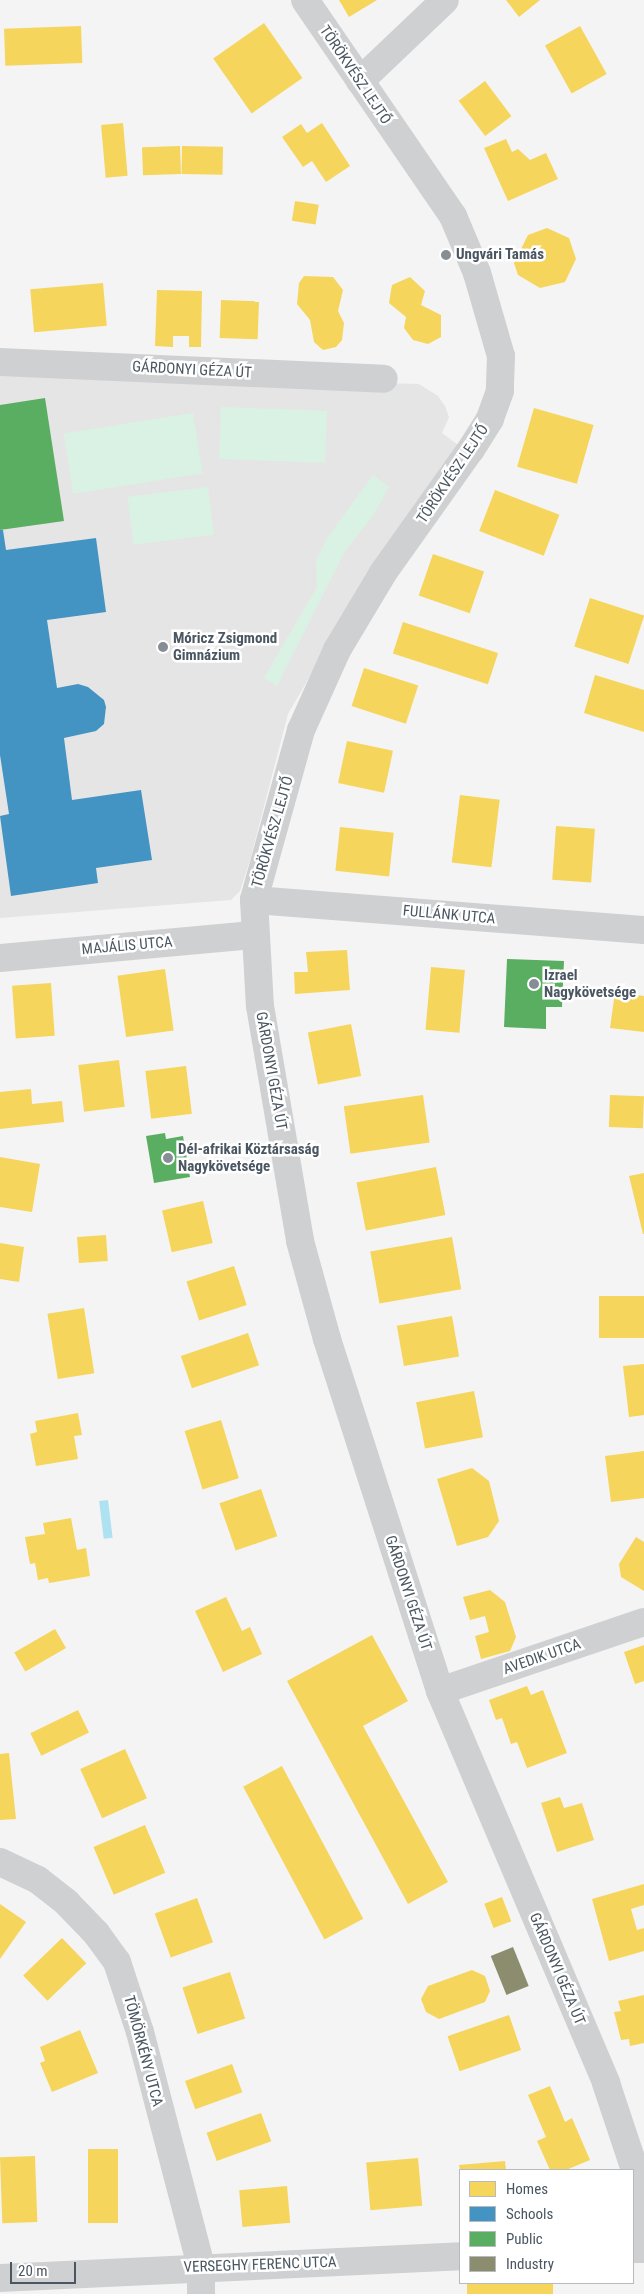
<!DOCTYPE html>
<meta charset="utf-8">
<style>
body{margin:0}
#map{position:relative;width:644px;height:2294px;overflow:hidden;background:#f4f4f4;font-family:"Roboto Condensed",sans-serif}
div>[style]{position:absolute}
.education>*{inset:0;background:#e6e5e6}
.green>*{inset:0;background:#d9f2e3;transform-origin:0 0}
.water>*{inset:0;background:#aee2f0;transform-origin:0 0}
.homes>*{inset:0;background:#f6d55c;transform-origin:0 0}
.schools>*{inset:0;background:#4393c3}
.public>*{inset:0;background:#5aae61}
.industry>*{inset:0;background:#8c8c6e;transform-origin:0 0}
.minor>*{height:28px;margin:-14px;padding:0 14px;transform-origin:14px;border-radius:14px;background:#ced0d2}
.dots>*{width:14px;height:14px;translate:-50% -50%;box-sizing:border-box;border:2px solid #fff;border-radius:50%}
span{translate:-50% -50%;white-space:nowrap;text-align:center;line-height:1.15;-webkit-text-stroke:5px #fff;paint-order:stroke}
.street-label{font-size:15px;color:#4a5661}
.poi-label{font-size:15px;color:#4a5661;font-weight:700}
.left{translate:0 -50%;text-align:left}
.legend{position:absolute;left:459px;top:2169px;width:175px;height:115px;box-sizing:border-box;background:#fff;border:1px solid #b7bbc0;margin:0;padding:6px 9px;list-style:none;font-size:15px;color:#4a5661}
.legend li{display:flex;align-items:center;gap:10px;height:25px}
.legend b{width:25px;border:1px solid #b7bbc0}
.scale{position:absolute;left:10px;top:2262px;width:66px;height:22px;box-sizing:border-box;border:2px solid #4a5661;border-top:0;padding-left:6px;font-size:15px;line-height:18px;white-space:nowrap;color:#4a5661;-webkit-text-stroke:4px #fff;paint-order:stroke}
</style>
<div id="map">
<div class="education">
<i style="clip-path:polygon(0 373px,419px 384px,438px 396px,445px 406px,449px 417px,442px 433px,461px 447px,365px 581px,288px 714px,250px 860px,240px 891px,231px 900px,0 918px)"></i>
</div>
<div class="green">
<i style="left:221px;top:407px;width:106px;height:52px;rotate:2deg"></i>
<i style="left:193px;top:413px;width:61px;height:131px;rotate:81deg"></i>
<i style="clip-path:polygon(373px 475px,389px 487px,372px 517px,345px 551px,277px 686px,264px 678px,317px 587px,316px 560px,328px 537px)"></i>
<i style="left:208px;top:487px;width:48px;height:81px;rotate:83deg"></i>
</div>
<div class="water">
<i style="left:108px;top:1500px;width:38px;height:9px;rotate:83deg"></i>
</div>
<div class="homes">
<i style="clip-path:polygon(339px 0,377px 0,349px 17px)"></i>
<i style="clip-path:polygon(506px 0,540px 0,519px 17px)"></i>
<i style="left:264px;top:23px;width:67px;height:62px;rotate:55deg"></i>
<i style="left:81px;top:26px;width:37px;height:77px;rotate:88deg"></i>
<i style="left:580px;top:26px;width:55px;height:40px;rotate:61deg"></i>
<i style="left:485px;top:81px;width:44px;height:33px;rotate:53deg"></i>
<i style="left:123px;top:123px;width:53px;height:22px;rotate:85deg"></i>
<i style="clip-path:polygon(322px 123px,350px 166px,326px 182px,312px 161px,303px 167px,282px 137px,301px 124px,307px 133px)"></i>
<i style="clip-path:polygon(506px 139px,512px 152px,518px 149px,530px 160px,546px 153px,558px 179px,508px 201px,484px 148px)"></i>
<i style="left:180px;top:146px;width:28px;height:38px;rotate:88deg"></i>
<i style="left:182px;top:146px;width:41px;height:28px;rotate:1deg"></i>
<i style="left:295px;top:201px;width:24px;height:20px;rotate:9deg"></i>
<i style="clip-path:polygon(547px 228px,569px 238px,576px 259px,565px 282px,540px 288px,518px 275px,514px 263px,528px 235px)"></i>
<i style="clip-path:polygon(304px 276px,333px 277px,343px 290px,338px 311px,344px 323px,342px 340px,336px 347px,323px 350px,314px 342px,310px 320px,297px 304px,299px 283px)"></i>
<i style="clip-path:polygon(410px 277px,425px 291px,421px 305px,441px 315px,441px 337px,428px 344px,413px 340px,404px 328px,406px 317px,389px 303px,392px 285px)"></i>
<i style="left:103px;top:283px;width:43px;height:73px;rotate:85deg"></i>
<i style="clip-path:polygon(157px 290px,202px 291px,201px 347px,189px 347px,189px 336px,173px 336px,173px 347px,155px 346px)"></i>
<i style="left:221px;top:300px;width:38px;height:38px;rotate:2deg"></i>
<i style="left:534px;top:408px;width:62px;height:61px;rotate:16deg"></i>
<i style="left:495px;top:490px;width:69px;height:44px;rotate:21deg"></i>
<i style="left:433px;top:554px;width:54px;height:44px;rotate:19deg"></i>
<i style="left:590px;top:598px;width:57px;height:51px;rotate:18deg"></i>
<i style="left:403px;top:622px;width:100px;height:33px;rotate:18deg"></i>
<i style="left:364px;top:668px;width:57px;height:40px;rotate:18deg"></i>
<i style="clip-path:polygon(595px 675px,644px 690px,644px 732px,584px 713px)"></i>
<i style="left:347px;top:741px;width:47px;height:43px;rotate:12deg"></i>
<i style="left:460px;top:795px;width:40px;height:68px;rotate:7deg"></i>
<i style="left:556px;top:826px;width:39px;height:54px;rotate:4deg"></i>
<i style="left:340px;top:827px;width:54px;height:44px;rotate:6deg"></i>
<i style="clip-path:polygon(347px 950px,350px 990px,295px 994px,294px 972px,308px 972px,306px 952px)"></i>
<i style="left:431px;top:967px;width:34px;height:63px;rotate:5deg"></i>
<i style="left:165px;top:969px;width:62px;height:48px;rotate:82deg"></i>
<i style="left:51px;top:983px;width:53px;height:39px;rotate:86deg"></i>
<i style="clip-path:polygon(615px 992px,644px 996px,644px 1032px,610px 1028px)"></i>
<i style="left:351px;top:1024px;width:53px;height:44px;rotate:79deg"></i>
<i style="left:119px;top:1060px;width:47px;height:41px;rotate:83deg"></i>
<i style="left:186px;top:1066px;width:48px;height:41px;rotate:83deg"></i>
<i style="clip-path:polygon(31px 1089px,32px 1104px,62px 1101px,64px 1122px,0 1129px,0 1092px)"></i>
<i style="left:423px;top:1095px;width:48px;height:80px;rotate:82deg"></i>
<i style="left:610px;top:1095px;width:34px;height:32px;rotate:2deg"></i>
<i style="clip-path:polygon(0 1157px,40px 1164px,32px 1212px,0 1207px)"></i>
<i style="left:436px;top:1167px;width:49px;height:81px;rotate:79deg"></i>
<i style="clip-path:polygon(644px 1173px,644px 1234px,643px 1234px,629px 1176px)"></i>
<i style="left:203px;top:1201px;width:43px;height:42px;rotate:77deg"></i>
<i style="left:106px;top:1235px;width:26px;height:29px;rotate:86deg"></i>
<i style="left:452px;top:1237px;width:53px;height:83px;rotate:80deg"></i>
<i style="clip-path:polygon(0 1243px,24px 1247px,19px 1282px,0 1279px)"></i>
<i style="left:234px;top:1266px;width:41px;height:50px;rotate:72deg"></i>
<i style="left:644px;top:1296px;width:42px;height:45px;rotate:90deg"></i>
<i style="left:84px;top:1308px;width:66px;height:37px;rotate:81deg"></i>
<i style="left:452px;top:1316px;width:41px;height:56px;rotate:80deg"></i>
<i style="left:248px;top:1333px;width:34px;height:71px;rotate:71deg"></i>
<i style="clip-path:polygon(644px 1364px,644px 1415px,629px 1417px,623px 1366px)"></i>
<i style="left:474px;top:1391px;width:47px;height:59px;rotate:79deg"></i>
<i style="clip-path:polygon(78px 1413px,82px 1435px,74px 1436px,78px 1459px,36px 1466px,30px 1434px,37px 1432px,35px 1421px)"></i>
<i style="left:221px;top:1420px;width:61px;height:38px;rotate:73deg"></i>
<i style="clip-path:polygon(644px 1451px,644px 1498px,611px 1502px,605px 1456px)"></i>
<i style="clip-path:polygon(472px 1468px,489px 1481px,499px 1521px,488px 1537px,457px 1546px,437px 1479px)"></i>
<i style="left:261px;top:1489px;width:50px;height:44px;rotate:71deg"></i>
<i style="clip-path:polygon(71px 1518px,77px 1550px,86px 1548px,90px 1576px,49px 1583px,48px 1578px,38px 1580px,35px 1563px,30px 1564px,25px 1537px,45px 1534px,43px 1523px)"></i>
<i style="clip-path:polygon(636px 1537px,644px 1542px,644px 1591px,621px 1577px,619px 1564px)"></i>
<i style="clip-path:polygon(490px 1590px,505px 1602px,516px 1637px,510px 1651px,481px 1659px,475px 1636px,489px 1632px,485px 1616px,470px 1620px,463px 1597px)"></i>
<i style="clip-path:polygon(226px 1597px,242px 1631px,250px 1627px,262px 1654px,223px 1672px,195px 1611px)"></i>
<i style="left:55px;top:1629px;width:22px;height:47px;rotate:60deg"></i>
<i style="clip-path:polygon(372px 1635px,408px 1701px,363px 1726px,448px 1882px,408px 1904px,287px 1681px)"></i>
<i style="clip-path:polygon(644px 1645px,644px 1681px,635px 1684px,624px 1652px)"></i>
<i style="clip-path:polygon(527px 1686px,531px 1695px,543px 1690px,567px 1753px,527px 1768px,517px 1742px,511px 1744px,502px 1718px,496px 1720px,489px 1700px)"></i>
<i style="left:78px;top:1710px;width:25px;height:53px;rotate:64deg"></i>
<i style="left:125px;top:1749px;width:54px;height:49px;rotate:66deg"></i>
<i style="clip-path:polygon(9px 1753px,16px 1819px,0 1820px,0 1754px)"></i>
<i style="left:282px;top:1766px;width:173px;height:44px;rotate:62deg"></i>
<i style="clip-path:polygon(560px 1797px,564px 1808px,582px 1803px,594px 1840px,557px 1852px,541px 1803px)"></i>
<i style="left:145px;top:1825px;width:52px;height:56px;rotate:67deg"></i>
<i style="clip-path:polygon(644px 1884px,644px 1905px,631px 1909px,637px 1930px,644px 1928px,644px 1951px,609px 1961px,592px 1899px)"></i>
<i style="left:502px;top:1897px;width:26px;height:19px;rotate:69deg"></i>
<i style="left:197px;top:1898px;width:47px;height:45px;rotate:70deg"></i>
<i style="clip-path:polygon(0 1904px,26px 1922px,0 1959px)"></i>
<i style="left:62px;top:1938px;width:35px;height:54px;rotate:46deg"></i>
<i style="clip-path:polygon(472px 1970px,485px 1976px,490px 1991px,485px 2002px,439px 2019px,426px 2012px,421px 1999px,428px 1986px)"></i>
<i style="left:230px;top:1972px;width:49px;height:50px;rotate:72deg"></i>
<i style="clip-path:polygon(644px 1995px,644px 2043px,630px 2046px,629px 2039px,621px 2040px,614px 2012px,621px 2011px,618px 2001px)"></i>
<i style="left:509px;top:2015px;width:37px;height:65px;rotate:71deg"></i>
<i style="clip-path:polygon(80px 2030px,98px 2073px,52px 2092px,40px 2063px,45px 2061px,40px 2047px)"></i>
<i style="left:232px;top:2064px;width:30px;height:50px;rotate:70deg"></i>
<i style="clip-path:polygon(550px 2086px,565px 2122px,572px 2118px,590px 2160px,566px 2170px,550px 2170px,537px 2141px,546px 2137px,528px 2095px)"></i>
<i style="left:261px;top:2113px;width:30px;height:58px;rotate:70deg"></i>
<i style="left:88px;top:2149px;width:30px;height:74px"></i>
<i style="left:35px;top:2156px;width:66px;height:35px;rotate:88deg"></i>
<i style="left:418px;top:2158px;width:48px;height:52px;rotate:85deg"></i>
<i style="clip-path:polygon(505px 2161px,506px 2170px,460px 2170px,459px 2165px)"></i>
<i style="left:287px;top:2186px;width:37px;height:48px;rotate:85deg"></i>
<i style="left:467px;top:2283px;width:86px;height:11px"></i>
</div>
<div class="schools">
<i style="clip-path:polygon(0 530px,3px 530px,6px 550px,96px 538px,106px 612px,47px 620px,57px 688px,78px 684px,88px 687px,104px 700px,106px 707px,104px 724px,96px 731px,64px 738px,72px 800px,141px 790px,152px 860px,96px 868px,98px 883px,11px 896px,0 816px,9px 814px,0 755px)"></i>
</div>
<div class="public">
<i style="clip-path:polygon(45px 398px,64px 521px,0 530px,0 405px)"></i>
<i style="clip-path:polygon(507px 959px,564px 961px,562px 1007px,546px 1007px,546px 1029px,504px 1027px)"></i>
<i style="clip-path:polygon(165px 1133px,166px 1139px,183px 1136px,190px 1177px,154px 1183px,146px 1136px)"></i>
</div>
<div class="industry">
<i style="left:513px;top:1947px;width:42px;height:24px;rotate:68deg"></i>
</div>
<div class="minor">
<i style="left:305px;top:0;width:262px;rotate:55.6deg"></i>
<i style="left:453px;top:216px;width:62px;rotate:67.2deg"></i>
<i style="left:477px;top:273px;width:86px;rotate:73.9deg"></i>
<i style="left:501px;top:356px;width:35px;rotate:92deg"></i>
<i style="left:500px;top:391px;width:30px;rotate:110deg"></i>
<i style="left:490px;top:419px;width:36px;rotate:122deg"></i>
<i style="left:471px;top:449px;width:152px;rotate:125.4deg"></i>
<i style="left:383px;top:573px;width:90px;rotate:120.9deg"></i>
<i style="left:337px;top:650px;width:88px;rotate:114.2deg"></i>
<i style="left:301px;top:730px;width:176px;rotate:105.5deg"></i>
<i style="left:254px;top:900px;width:106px;rotate:86.8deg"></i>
<i style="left:260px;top:1006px;width:238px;rotate:80.3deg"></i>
<i style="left:300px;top:1241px;width:102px;rotate:74.6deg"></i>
<i style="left:327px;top:1339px;width:370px;rotate:72.2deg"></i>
<i style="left:440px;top:1691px;width:426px;rotate:67deg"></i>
<i style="left:606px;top:2083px;width:89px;rotate:71.6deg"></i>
<i style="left:634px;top:2167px;width:60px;rotate:80.4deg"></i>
<i style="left:360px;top:81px;width:117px;rotate:-43.6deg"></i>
<i style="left:0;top:362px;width:384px;rotate:2.5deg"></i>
<i style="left:254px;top:900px;width:391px;rotate:4.4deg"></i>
<i style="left:0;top:958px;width:254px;rotate:-5.2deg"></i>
<i style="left:440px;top:1691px;width:215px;rotate:-18.7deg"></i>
<i style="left:0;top:1862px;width:42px;rotate:25.3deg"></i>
<i style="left:38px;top:1880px;width:37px;rotate:38deg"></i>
<i style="left:67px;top:1903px;width:42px;rotate:46deg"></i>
<i style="left:96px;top:1933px;width:36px;rotate:54deg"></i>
<i style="left:117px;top:1962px;width:74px;rotate:71.8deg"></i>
<i style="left:140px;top:2032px;width:243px;rotate:75.4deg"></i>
<i style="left:201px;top:2267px;width:27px;rotate:90deg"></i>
<i style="left:633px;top:2249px;width:11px"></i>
<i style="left:0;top:2278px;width:461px;rotate:-2.7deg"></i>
</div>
<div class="dots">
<i style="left:446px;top:255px;background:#868d94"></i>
<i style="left:163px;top:647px;background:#868d94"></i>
<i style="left:534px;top:984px;background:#868d94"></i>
<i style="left:168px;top:1158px;background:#868d94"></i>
</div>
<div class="street-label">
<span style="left:355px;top:75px;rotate:56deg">TÖRÖKVÉSZ LEJTŐ</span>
<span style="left:192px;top:370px;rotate:3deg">GÁRDONYI GÉZA ÚT</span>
<span style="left:453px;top:474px;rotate:-56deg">TÖRÖKVÉSZ LEJTŐ</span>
<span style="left:273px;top:832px;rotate:-74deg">TÖRÖKVÉSZ LEJTŐ</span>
<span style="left:449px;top:915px;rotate:5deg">FULLÁNK UTCA</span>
<span style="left:127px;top:946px;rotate:-5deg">MAJÁLIS UTCA</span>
<span style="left:271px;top:1071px;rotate:80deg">GÁRDONYI GÉZA ÚT</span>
<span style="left:408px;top:1593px;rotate:72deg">GÁRDONYI GÉZA ÚT</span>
<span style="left:542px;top:1657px;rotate:-19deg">AVEDIK UTCA</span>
<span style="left:557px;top:1969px;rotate:67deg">GÁRDONYI GÉZA ÚT</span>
<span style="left:143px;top:2051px;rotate:75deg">TÖMÖRKÉNY UTCA</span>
<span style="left:260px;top:2265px;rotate:-2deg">VERSEGHY FERENC UTCA</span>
</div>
<div class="poi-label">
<span class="left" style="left:456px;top:255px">Ungvári Tamás</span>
<span class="left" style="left:173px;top:647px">Móricz Zsigmond<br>Gimnázium</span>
<span class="left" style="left:544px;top:984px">Izrael<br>Nagykövetsége</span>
<span class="left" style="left:178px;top:1158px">Dél-afrikai Köztársaság<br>Nagykövetsége</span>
</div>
<ul class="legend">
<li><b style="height:14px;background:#f6d55c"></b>Homes</li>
<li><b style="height:14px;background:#4393c3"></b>Schools</li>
<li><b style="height:14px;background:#5aae61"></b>Public</li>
<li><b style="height:14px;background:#8c8c6e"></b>Industry</li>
</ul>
<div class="scale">20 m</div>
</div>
